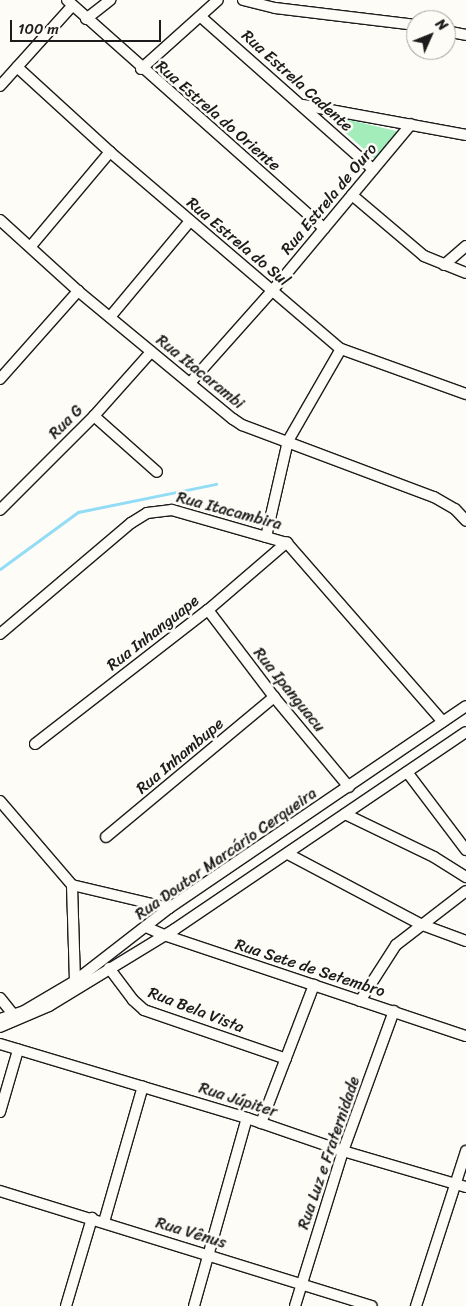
<!DOCTYPE html>
<meta charset="utf-8">
<style>
body{margin:0}
#map{position:relative;width:466px;height:1306px;overflow:hidden;background:#fdfcf7;font-family:Sriracha,sans-serif}
div>[style]{position:absolute}
.green>*{inset:0;background:#a3edbb}
.stream>*{height:3px;margin:-1.5px;padding:0 1.5px;transform-origin:1.5px;border-radius:1.5px;background:#93dcf5}
.roads{filter:drop-shadow(1px 0 #1c1c1c) drop-shadow(-1px 0 #1c1c1c) drop-shadow(0 1px #1c1c1c) drop-shadow(0 -1px #1c1c1c)}
.minor>*{height:10px;margin:-5px;padding:0 5px;transform-origin:5px;border-radius:5px;background:#fdfcf7}
span{translate:-50% -50%;white-space:nowrap;text-align:center;line-height:1.15;-webkit-text-stroke:5px #fdfcf7;paint-order:stroke}
.street-label{font-size:16px;color:#1c1c1c}
.north{position:absolute;left:406px;top:10px;width:50px;height:50px;box-sizing:border-box;background:#fdfcf7;border:1px solid #a3a29f;border-radius:50%;rotate:46deg;font-size:14px;font-weight:700;line-height:20px;text-align:center;color:#1c1c1c}
.north::after{content:'';display:block;margin:auto;width:18px;height:22px;background:#1c1c1c;clip-path:polygon(50% 0,100% 100%,50% 72%,0 100%)}
.scale{position:absolute;left:10px;top:20px;width:151px;height:22px;box-sizing:border-box;border:2px solid #1c1c1c;border-top:0;padding-left:6px;font-size:15px;line-height:18px;white-space:nowrap;color:#1c1c1c;-webkit-text-stroke:4px #fdfcf7;paint-order:stroke}
</style>
<div id="map">
<div class="green">
<i style="clip-path:polygon(325px 114px,400px 132px,377px 161px)"></i>
</div>
<div class="stream">
<i style="left:0;top:569px;width:97px;rotate:-36.2deg"></i>
<i style="left:78px;top:512px;width:141px;rotate:-11.5deg"></i>
</div>
<div class="roads">
<div class="minor">
<i style="left:67px;top:0;width:344px;rotate:41.6deg"></i>
<i style="left:243px;top:0;width:33px;rotate:14deg"></i>
<i style="left:275px;top:8px;width:142px;rotate:6.9deg"></i>
<i style="left:201px;top:17px;width:230px;rotate:41.5deg"></i>
<i style="left:86px;top:19px;width:31px;rotate:-38deg"></i>
<i style="left:446px;top:31px;width:20px;rotate:11deg"></i>
<i style="left:17px;top:67px;width:126px;rotate:42.4deg"></i>
<i style="left:110px;top:152px;width:304px;rotate:40.5deg"></i>
<i style="left:341px;top:349px;width:133px;rotate:19.8deg"></i>
<i style="left:141px;top:69px;width:103px;rotate:-41.9deg"></i>
<i style="left:0;top:86px;width:108px;rotate:-48deg"></i>
<i style="left:303px;top:105px;width:166px;rotate:10.4deg"></i>
<i style="left:352px;top:195px;width:94px;rotate:40.3deg"></i>
<i style="left:424px;top:256px;width:45px;rotate:22deg"></i>
<i style="left:0;top:220px;width:105px;rotate:42.3deg"></i>
<i style="left:78px;top:291px;width:201px;rotate:39.6deg"></i>
<i style="left:233px;top:419px;width:11px;rotate:34deg"></i>
<i style="left:242px;top:425px;width:205px;rotate:20.6deg"></i>
<i style="left:434px;top:497px;width:24px;rotate:30deg"></i>
<i style="left:455px;top:509px;width:16px;rotate:47deg"></i>
<i style="left:31px;top:246px;width:123px;rotate:-50deg"></i>
<i style="left:444px;top:265px;width:29px;rotate:-41deg"></i>
<i style="left:110px;top:317px;width:125px;rotate:-50.2deg"></i>
<i style="left:0;top:379px;width:118px;rotate:-48.4deg"></i>
<i style="left:190px;top:383px;width:123px;rotate:-48.3deg"></i>
<i style="left:272px;top:291px;width:217px;rotate:-50.2deg"></i>
<i style="left:94px;top:416px;width:84px;rotate:41.6deg"></i>
<i style="left:0;top:510px;width:133px;rotate:-45deg"></i>
<i style="left:94px;top:416px;width:86px;rotate:-48.3deg"></i>
<i style="left:266px;top:537px;width:98px;rotate:-77.1deg"></i>
<i style="left:288px;top:441px;width:106px;rotate:-60.1deg"></i>
<i style="left:208px;top:610px;width:109px;rotate:52.8deg"></i>
<i style="left:274px;top:697px;width:117px;rotate:50.2deg"></i>
<i style="left:0;top:634px;width:172px;rotate:-40.3deg"></i>
<i style="left:131px;top:523px;width:19px;rotate:-32deg"></i>
<i style="left:147px;top:513px;width:25px;rotate:-7deg"></i>
<i style="left:172px;top:510px;width:120px;rotate:16deg"></i>
<i style="left:287px;top:543px;width:237px;rotate:48.9deg"></i>
<i style="left:35px;top:744px;width:219px;rotate:-37.8deg"></i>
<i style="left:208px;top:610px;width:104px;rotate:-40.7deg"></i>
<i style="left:407px;top:772px;width:98px;rotate:52.9deg"></i>
<i style="left:0;top:801px;width:111px;rotate:49.4deg"></i>
<i style="left:345px;top:814px;width:99px;rotate:25.8deg"></i>
<i style="left:434px;top:857px;width:38px;rotate:32deg"></i>
<i style="left:106px;top:837px;width:219px;rotate:-39.8deg"></i>
<i style="left:288px;top:854px;width:149px;rotate:27.9deg"></i>
<i style="left:420px;top:924px;width:49px;rotate:20.3deg"></i>
<i style="left:146px;top:927px;width:20px;rotate:24deg"></i>
<i style="left:164px;top:935px;width:318px;rotate:18.5deg"></i>
<i style="left:109px;top:968px;width:40px;rotate:53deg"></i>
<i style="left:133px;top:1000px;width:15px;rotate:42deg"></i>
<i style="left:144px;top:1010px;width:150px;rotate:19deg"></i>
<i style="left:75px;top:981px;width:96px;rotate:-91.8deg"></i>
<i style="left:72px;top:885px;width:100px;rotate:13.3deg"></i>
<i style="left:0;top:998px;width:22px;rotate:51deg"></i>
<i style="left:360px;top:1001px;width:67px;rotate:-57.3deg"></i>
<i style="left:396px;top:945px;width:88px;rotate:-37.6deg"></i>
<i style="left:0;top:1019px;width:25px;rotate:-18deg"></i>
<i style="left:24px;top:1011px;width:59px;rotate:-30.5deg"></i>
<i style="left:75px;top:981px;width:119px;rotate:-37.8deg"></i>
<i style="left:169px;top:908px;width:359px;rotate:-34.2deg"></i>
<i style="left:0;top:1027px;width:53px;rotate:-23.2deg"></i>
<i style="left:49px;top:1006px;width:148px;rotate:-31.4deg"></i>
<i style="left:175px;top:929px;width:351px;rotate:-34.1deg"></i>
<i style="left:0;top:1044px;width:258px;rotate:16.7deg"></i>
<i style="left:247px;top:1118px;width:102px;rotate:19deg"></i>
<i style="left:343px;top:1151px;width:128px;rotate:16.3deg"></i>
<i style="left:0;top:1112px;width:65px;rotate:-73.8deg"></i>
<i style="left:261px;top:1123px;width:148px;rotate:-69deg"></i>
<i style="left:0;top:1191px;width:389px;rotate:17.2deg"></i>
<i style="left:104px;top:1222px;width:141px;rotate:-74deg"></i>
<i style="left:66px;top:1306px;width:92px;rotate:-73.5deg"></i>
<i style="left:194px;top:1306px;width:195px;rotate:-74.3deg"></i>
<i style="left:295px;top:1306px;width:162px;rotate:-72.8deg"></i>
<i style="left:343px;top:1151px;width:149px;rotate:-70deg"></i>
<i style="left:416px;top:1306px;width:163px;rotate:-72.1deg"></i>
</div>
</div>
<div class="street-label">
<span style="left:297px;top:81px;rotate:42deg">Rua Estrela Cadente</span>
<span style="left:218px;top:116px;rotate:41deg">Rua Estrela do Oriente</span>
<span style="left:329px;top:199px;rotate:-50deg">Rua Estrela de Ouro</span>
<span style="left:238px;top:242px;rotate:40deg">Rua Estrela do Sul</span>
<span style="left:200px;top:372px;rotate:39deg">Rua Itacarambi</span>
<span style="left:66px;top:422px;rotate:-45deg">Rua G</span>
<span style="left:229px;top:511px;rotate:15deg">Rua Itacambira</span>
<span style="left:153px;top:633px;rotate:-38deg">Rua Inhanguape</span>
<span style="left:289px;top:690px;rotate:51deg">Rua Ipanguacu</span>
<span style="left:180px;top:756px;rotate:-40deg">Rua Inhambupe</span>
<span style="left:226px;top:854px;rotate:-35deg">Rua Doutor Marcário Cerqueira</span>
<span style="left:310px;top:968px;rotate:18deg">Rua Sete de Setembro</span>
<span style="left:196px;top:1010px;rotate:21deg">Rua Bela Vista</span>
<span style="left:238px;top:1100px;rotate:18deg">Rua Júpiter</span>
<span style="left:329px;top:1153px;rotate:-71deg">Rua Luz e Fraternidade</span>
<span style="left:191px;top:1233px;rotate:17deg">Rua Vênus</span>
</div>
<div class="north">N</div>
<div class="scale">100 m</div>
</div>
